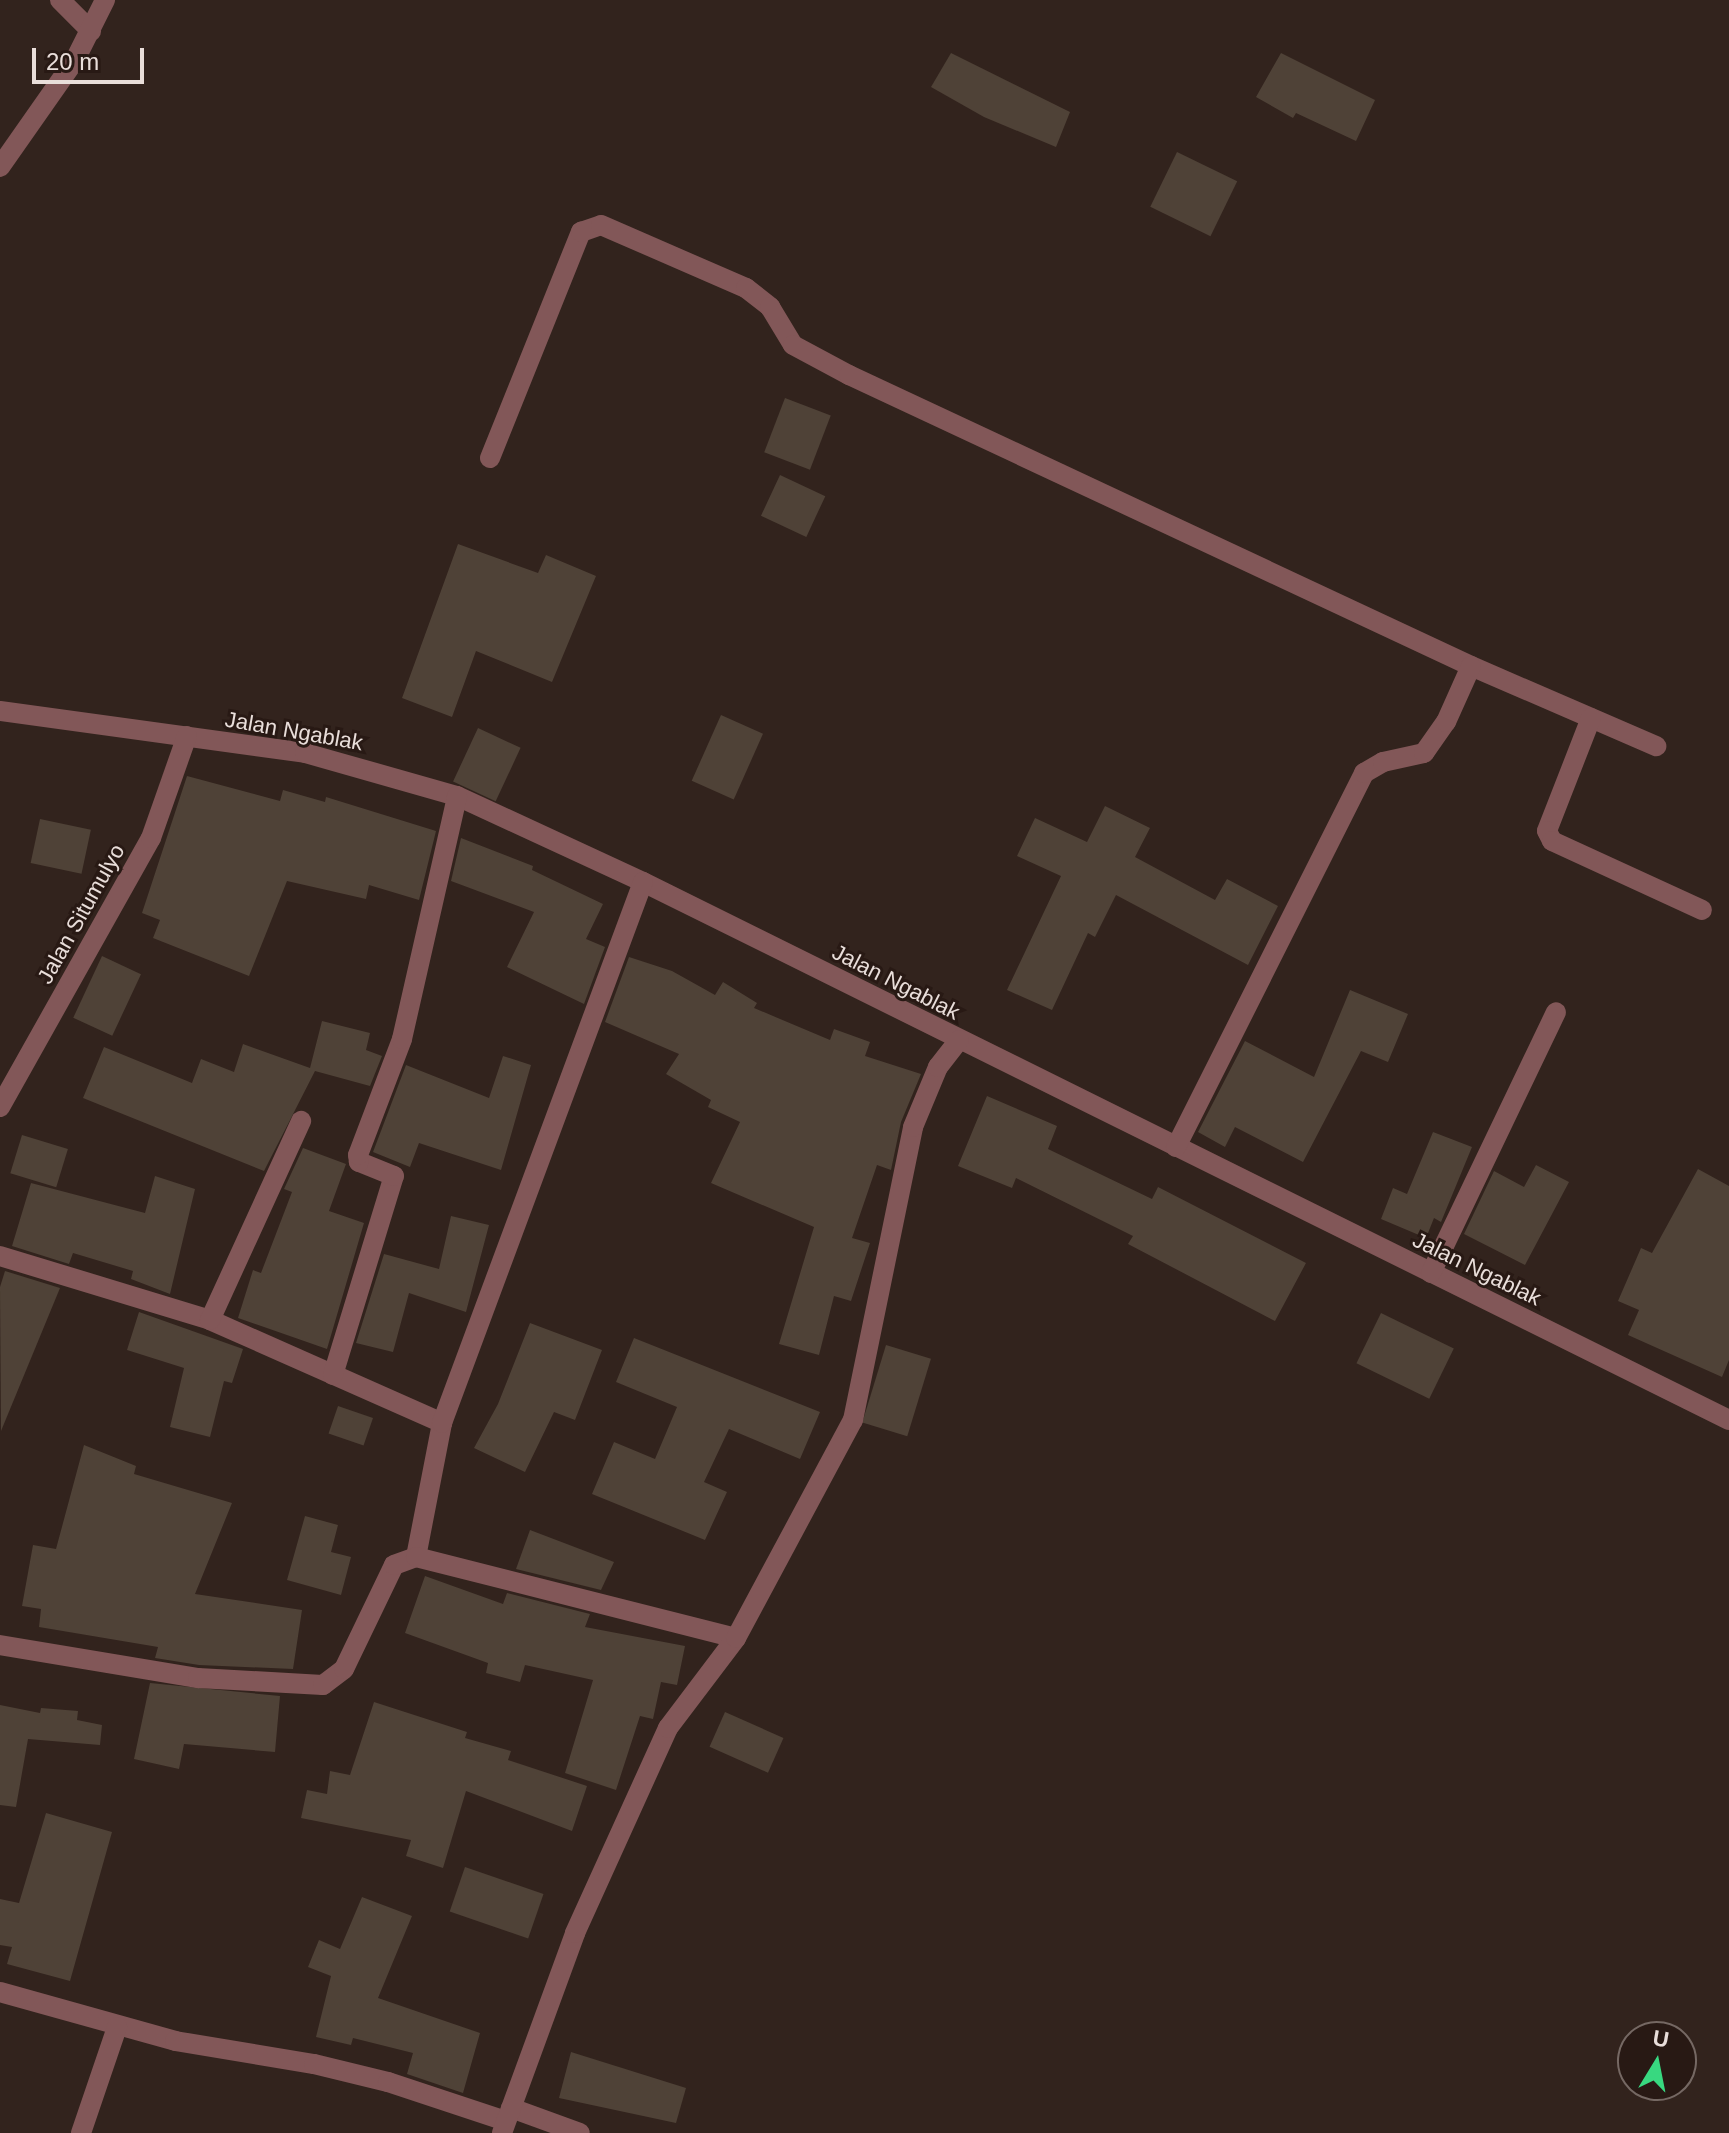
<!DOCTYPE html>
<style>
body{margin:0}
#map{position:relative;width:1729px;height:2133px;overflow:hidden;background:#32231d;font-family:Helvetica,sans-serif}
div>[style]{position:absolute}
.building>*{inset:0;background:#4f4237;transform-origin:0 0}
.minor>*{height:20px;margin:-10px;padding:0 10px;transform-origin:10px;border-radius:10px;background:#825758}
span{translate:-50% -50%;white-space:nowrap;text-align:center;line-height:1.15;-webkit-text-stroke:6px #281914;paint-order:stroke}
.street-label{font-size:22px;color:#e9deda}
.north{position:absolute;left:1617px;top:2021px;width:80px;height:80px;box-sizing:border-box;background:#281914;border:2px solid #756863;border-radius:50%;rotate:10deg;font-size:22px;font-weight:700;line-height:32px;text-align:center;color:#e9deda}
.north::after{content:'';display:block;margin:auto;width:28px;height:36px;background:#38d880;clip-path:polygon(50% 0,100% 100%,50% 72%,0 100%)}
.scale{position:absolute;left:32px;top:48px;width:112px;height:36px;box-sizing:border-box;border:4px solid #e9deda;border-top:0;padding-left:10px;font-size:24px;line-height:28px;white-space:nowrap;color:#e9deda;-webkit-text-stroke:6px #281914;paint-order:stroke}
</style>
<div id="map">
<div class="building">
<i style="clip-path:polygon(951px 53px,1070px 112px,1056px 147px,984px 117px,931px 87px)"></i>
<i style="clip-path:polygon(1281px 53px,1375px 100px,1356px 141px,1296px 113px,1293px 118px,1256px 97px)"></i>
<i style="left:1177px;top:152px;width:67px;height:61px;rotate:26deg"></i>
<i style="left:785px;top:398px;width:49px;height:58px;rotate:21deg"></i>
<i style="left:780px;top:475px;width:50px;height:45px;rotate:25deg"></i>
<i style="clip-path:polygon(458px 544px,538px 573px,546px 555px,596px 576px,552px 682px,476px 651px,452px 717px,402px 698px)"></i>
<i style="left:721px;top:715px;width:46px;height:72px;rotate:24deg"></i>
<i style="left:478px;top:728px;width:47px;height:59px;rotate:25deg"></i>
<i style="clip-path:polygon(187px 776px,280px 801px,283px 790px,325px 802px,326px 797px,436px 831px,419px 900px,369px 885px,366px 899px,287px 881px,249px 976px,153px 938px,160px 920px,142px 913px)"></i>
<i style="clip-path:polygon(1105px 806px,1150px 828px,1135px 857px,1215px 900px,1227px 879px,1278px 906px,1248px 965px,1116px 895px,1095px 937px,1088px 933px,1052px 1010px,1007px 990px,1061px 876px,1017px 856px,1035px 818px,1087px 842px)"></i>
<i style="left:40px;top:819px;width:52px;height:45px;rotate:12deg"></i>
<i style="clip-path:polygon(461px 838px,533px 866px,532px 870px,603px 904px,586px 939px,605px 947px,584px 1004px,507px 967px,534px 912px,451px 881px)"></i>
<i style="left:102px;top:956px;width:43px;height:68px;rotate:25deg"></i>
<i style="clip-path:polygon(629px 957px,672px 971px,715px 995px,723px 982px,757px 1003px,754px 1008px,830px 1040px,834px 1029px,870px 1042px,865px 1056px,921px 1074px,901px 1122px,891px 1170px,877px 1165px,852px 1238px,870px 1243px,851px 1301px,834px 1296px,819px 1355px,779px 1344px,814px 1227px,711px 1183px,740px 1122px,708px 1107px,711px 1100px,666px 1074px,679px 1054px,605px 1022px)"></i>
<i style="clip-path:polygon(1350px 990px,1408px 1014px,1388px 1062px,1361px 1051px,1303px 1162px,1235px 1127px,1225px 1147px,1198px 1132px,1245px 1041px,1314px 1077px)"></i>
<i style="clip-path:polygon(322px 1021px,370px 1033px,366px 1050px,382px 1056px,370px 1086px,315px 1071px,264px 1171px,83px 1098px,104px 1047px,192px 1083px,201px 1059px,234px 1072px,243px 1044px,310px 1068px)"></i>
<i style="clip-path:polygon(503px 1056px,531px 1065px,501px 1170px,419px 1143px,410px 1167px,373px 1152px,406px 1065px,489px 1098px)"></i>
<i style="clip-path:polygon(987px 1096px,1057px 1126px,1048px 1149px,1152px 1199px,1158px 1187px,1306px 1263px,1275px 1321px,1128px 1244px,1133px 1236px,1016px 1178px,1012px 1188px,958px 1166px)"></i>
<i style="clip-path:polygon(1433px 1132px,1472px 1147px,1441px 1222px,1434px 1218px,1426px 1238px,1381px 1219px,1393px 1188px,1407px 1194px)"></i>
<i style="left:22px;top:1135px;width:48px;height:40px;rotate:17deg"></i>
<i style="clip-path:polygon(303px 1148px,346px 1164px,329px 1211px,364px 1223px,327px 1349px,238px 1318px,253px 1270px,261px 1273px,292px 1192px,284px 1189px)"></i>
<i style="clip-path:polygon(1536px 1165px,1569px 1182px,1525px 1265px,1464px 1234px,1494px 1171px,1524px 1187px)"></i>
<i style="clip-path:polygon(1698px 1169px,1729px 1186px,1729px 1360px,1722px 1377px,1628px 1335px,1639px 1310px,1618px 1301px,1641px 1248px,1652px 1253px)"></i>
<i style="clip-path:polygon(155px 1176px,195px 1189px,170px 1294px,131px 1279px,133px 1271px,73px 1253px,69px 1264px,12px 1246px,31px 1183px,145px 1213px)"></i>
<i style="clip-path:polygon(451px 1216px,489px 1225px,466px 1312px,409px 1293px,393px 1352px,356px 1343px,384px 1254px,439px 1269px)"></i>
<i style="clip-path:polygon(5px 1271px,60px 1288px,1px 1431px,0 1287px)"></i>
<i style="clip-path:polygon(139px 1312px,243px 1349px,232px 1383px,224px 1381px,210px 1437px,170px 1427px,184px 1368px,127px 1350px)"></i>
<i style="left:1381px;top:1313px;width:81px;height:56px;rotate:26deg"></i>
<i style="clip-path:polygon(530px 1323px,602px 1350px,575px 1420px,554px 1412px,525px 1472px,474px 1448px,498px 1404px)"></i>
<i style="clip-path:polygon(634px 1338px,820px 1412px,800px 1459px,729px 1429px,704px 1482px,727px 1492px,705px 1540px,592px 1494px,614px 1442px,655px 1459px,677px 1407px,616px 1382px)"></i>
<i style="left:886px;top:1345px;width:47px;height:81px;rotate:17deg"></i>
<i style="left:338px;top:1406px;width:37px;height:29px;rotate:19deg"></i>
<i style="clip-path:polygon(84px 1445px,136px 1466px,134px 1474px,232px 1503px,195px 1594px,302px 1610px,293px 1669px,199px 1665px,155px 1658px,158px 1647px,39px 1627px,41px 1609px,22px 1606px,33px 1545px,56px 1549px)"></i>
<i style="clip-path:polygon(305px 1516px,338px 1525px,331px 1552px,351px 1557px,341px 1595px,287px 1580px)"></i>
<i style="clip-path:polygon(530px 1530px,614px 1562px,601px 1590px,516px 1569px)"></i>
<i style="clip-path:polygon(425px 1576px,503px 1604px,507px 1593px,590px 1614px,585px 1627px,685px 1646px,677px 1685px,661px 1682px,653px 1719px,640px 1716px,616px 1790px,565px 1773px,593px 1680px,525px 1665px,520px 1682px,486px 1673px,488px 1663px,405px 1633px)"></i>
<i style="clip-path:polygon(150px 1683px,280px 1696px,275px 1752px,184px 1744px,179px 1769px,134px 1759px)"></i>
<i style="clip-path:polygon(374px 1702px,467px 1732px,465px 1738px,511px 1751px,508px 1760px,587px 1786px,572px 1831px,466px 1791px,443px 1868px,406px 1856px,411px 1840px,301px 1818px,307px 1790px,327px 1794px,330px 1771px,350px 1775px)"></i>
<i style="clip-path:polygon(0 1705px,40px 1713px,41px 1708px,78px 1711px,77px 1720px,102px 1725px,100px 1745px,28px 1739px,16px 1807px,0 1805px)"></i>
<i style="left:725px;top:1712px;width:64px;height:38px;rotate:24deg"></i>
<i style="clip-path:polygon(46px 1813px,112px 1832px,70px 1981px,7px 1964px,12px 1947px,0 1945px,0 1899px,19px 1903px)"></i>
<i style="left:465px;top:1867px;width:83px;height:47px;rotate:19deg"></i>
<i style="clip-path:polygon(362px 1897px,412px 1916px,378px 1998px,480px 2033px,463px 2093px,407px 2074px,413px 2053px,353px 2038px,351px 2045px,316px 2037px,331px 1976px,308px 1967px,319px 1940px,340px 1949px)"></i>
<i style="clip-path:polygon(571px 2052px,686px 2088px,676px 2123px,559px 2098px)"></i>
</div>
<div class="minor">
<i style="left:60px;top:0;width:44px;rotate:45deg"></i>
<i style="left:0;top:167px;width:131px;rotate:-55deg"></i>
<i style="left:75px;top:60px;width:67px;rotate:-63.4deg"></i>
<i style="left:490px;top:458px;width:244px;rotate:-68.1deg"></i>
<i style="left:581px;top:232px;width:21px;rotate:-19deg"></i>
<i style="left:601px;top:225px;width:158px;rotate:23.5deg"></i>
<i style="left:746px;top:288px;width:31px;rotate:38deg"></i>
<i style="left:770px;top:307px;width:44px;rotate:58.8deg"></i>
<i style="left:793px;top:345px;width:64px;rotate:28.2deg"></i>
<i style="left:849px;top:375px;width:687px;rotate:25.07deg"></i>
<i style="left:1471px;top:666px;width:202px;rotate:23.4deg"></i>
<i style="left:0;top:711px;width:308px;rotate:7.8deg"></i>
<i style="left:305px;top:753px;width:158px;rotate:15.8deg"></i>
<i style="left:457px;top:796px;width:205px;rotate:24.8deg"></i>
<i style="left:643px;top:882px;width:1212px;rotate:26.35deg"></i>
<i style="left:1591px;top:718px;width:121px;rotate:111.3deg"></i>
<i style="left:1547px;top:831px;width:11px;rotate:63deg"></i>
<i style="left:1552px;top:841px;width:165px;rotate:24.7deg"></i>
<i style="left:0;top:1107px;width:308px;rotate:-60.7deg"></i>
<i style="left:151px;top:838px;width:108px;rotate:-70.6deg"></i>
<i style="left:1176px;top:1147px;width:419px;rotate:-63.3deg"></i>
<i style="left:1364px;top:773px;width:22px;rotate:-30deg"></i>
<i style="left:1383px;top:762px;width:42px;rotate:-12.4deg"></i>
<i style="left:1424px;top:753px;width:38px;rotate:-55deg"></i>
<i style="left:1446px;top:722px;width:61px;rotate:-65.9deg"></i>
<i style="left:0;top:1256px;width:220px;rotate:16.9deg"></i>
<i style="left:210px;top:1320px;width:254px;rotate:23.9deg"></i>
<i style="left:1431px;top:1273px;width:289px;rotate:-64.4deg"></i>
<i style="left:210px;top:1320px;width:219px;rotate:-65.4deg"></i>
<i style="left:333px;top:1375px;width:208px;rotate:-73deg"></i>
<i style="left:394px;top:1176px;width:38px;rotate:-158deg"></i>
<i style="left:359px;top:1162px;width:7px;rotate:-98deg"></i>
<i style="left:358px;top:1155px;width:124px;rotate:-69.2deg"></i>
<i style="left:402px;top:1039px;width:249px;rotate:-77.2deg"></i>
<i style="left:416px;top:1557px;width:136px;rotate:-79deg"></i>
<i style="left:442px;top:1423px;width:577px;rotate:-69.62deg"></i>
<i style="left:0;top:1645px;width:201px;rotate:9.5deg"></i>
<i style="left:198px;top:1678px;width:125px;rotate:3.2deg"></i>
<i style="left:323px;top:1685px;width:26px;rotate:-37deg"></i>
<i style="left:344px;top:1669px;width:115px;rotate:-64.3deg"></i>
<i style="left:394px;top:1565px;width:23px;rotate:-20deg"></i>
<i style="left:416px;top:1557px;width:330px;rotate:14.2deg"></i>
<i style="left:0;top:1992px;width:182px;rotate:15.6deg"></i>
<i style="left:175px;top:2041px;width:141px;rotate:9.4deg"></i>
<i style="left:314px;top:2064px;width:76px;rotate:13.7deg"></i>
<i style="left:388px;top:2082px;width:124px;rotate:18.3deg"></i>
<i style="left:511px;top:2108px;width:73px;rotate:19.9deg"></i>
<i style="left:81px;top:2133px;width:112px;rotate:-71.2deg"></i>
<i style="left:502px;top:2133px;width:213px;rotate:-69.9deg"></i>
<i style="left:575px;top:1933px;width:225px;rotate:-65.6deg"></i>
<i style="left:668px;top:1728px;width:113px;rotate:-52.9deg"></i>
<i style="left:736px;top:1638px;width:247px;rotate:-61.8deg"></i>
<i style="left:853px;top:1420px;width:299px;rotate:-78.4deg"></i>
<i style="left:913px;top:1127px;width:65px;rotate:-67.4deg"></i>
<i style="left:938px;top:1067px;width:34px;rotate:-52deg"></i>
</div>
<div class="street-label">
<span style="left:294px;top:731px;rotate:10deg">Jalan Ngablak</span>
<span style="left:81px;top:914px;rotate:-61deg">Jalan Situmulyo</span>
<span style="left:896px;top:982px;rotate:27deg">Jalan Ngablak</span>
<span style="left:1477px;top:1269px;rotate:26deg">Jalan Ngablak</span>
</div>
<div class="north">U</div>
<div class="scale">20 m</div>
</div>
